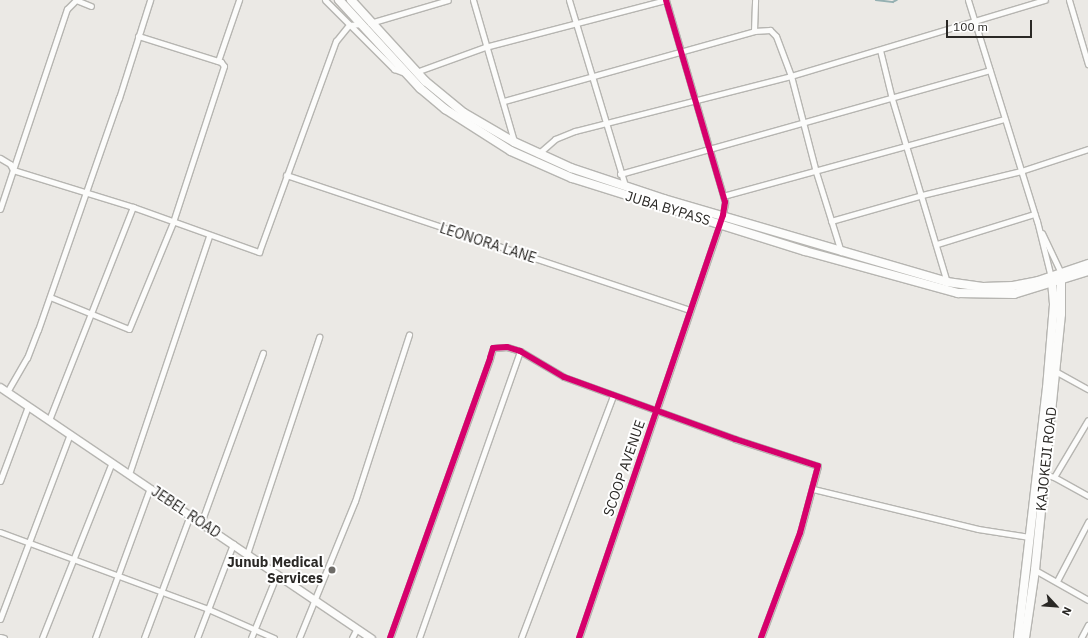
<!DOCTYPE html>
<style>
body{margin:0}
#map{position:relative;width:1088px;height:638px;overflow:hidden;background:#ebe9e5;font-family:"IBM Plex Sans",sans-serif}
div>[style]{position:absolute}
.stream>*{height:1.5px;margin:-0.75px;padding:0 0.75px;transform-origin:0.75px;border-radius:0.75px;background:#95b0b2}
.roads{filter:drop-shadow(1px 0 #b6b5b1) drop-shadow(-1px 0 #b6b5b1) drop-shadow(0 1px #b6b5b1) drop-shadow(0 -1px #b6b5b1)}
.street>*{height:5px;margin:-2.5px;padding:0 2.5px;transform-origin:2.5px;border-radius:2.5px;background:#fcfcfb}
.secondary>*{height:7px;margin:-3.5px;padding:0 3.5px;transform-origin:3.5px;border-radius:3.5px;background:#fcfcfb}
.primary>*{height:8px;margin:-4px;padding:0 4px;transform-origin:4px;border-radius:4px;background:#fcfcfb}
.cycleway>*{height:6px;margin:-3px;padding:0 3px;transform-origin:3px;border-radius:3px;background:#d6006c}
.dots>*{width:11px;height:11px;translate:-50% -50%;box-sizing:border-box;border:2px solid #fff;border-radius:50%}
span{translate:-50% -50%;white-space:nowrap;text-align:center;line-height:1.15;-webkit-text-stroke:4px #fff;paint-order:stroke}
.street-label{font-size:14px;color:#2a2825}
.poi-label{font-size:14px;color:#2a2825;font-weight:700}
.right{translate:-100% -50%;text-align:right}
.north{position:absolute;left:1036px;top:586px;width:40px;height:40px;-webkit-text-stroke:3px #fff;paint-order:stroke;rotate:116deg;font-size:11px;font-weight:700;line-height:16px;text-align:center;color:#2a2825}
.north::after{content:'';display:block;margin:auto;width:14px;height:18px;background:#2a2825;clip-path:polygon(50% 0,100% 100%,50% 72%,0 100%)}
.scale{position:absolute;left:946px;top:20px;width:86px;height:18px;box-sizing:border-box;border:2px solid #2a2825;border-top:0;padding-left:5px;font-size:12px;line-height:14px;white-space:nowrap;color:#2a2825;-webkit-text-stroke:3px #fff;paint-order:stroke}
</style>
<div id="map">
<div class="stream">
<i style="left:876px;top:0;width:17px;rotate:7deg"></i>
<i style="left:893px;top:2px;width:4px;rotate:-27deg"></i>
</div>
<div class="roads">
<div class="street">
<i style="left:325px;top:0;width:98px;rotate:45deg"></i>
<i style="left:394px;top:69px;width:12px;rotate:20deg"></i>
<i style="left:473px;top:0;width:147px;rotate:73.8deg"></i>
<i style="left:569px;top:0;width:193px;rotate:73.2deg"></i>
<i style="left:968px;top:0;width:232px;rotate:72.7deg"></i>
<i style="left:1037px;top:221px;width:58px;rotate:76deg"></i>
<i style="left:1069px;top:0;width:67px;rotate:73.5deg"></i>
<i style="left:370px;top:23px;width:81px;rotate:-16.4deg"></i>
<i style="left:754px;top:31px;width:31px;rotate:-88deg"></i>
<i style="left:880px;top:50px;width:50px;rotate:76.2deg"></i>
<i style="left:892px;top:99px;width:191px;rotate:73.3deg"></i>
<i style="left:218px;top:61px;width:65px;rotate:-71deg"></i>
<i style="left:416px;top:72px;width:73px;rotate:-19.9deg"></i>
<i style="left:485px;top:47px;width:186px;rotate:-14.6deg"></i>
<i style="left:504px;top:101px;width:260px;rotate:-15.6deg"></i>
<i style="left:754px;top:31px;width:16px;rotate:-4deg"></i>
<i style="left:770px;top:30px;width:8px;rotate:45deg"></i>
<i style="left:776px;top:36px;width:43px;rotate:69.4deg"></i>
<i style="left:791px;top:76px;width:99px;rotate:75.4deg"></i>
<i style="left:816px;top:172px;width:84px;rotate:72.6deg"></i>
<i style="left:538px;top:154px;width:23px;rotate:-41deg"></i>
<i style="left:555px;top:139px;width:22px;rotate:-22deg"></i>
<i style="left:575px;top:131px;width:223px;rotate:-14.3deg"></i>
<i style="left:791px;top:76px;width:265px;rotate:-16.7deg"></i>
<i style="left:0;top:158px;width:12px;rotate:31deg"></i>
<i style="left:10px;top:164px;width:7px;rotate:63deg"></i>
<i style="left:13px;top:170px;width:170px;rotate:-71.5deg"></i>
<i style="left:67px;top:9px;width:13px;rotate:-45deg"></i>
<i style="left:76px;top:0;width:16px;rotate:22deg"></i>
<i style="left:620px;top:174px;width:384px;rotate:-15.7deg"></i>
<i style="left:286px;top:175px;width:426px;rotate:18.5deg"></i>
<i style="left:723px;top:196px;width:292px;rotate:-15.3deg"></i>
<i style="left:0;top:209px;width:41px;rotate:-71.6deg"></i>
<i style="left:13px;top:170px;width:126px;rotate:17.1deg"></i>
<i style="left:133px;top:207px;width:134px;rotate:19.7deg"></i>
<i style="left:259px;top:252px;width:225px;rotate:-70deg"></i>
<i style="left:336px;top:41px;width:21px;rotate:-51deg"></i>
<i style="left:349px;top:25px;width:13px;rotate:-4deg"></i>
<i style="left:831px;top:221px;width:95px;rotate:-15.9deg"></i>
<i style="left:922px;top:195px;width:102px;rotate:-13.6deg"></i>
<i style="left:1021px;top:171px;width:71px;rotate:-18.2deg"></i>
<i style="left:1042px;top:233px;width:44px;rotate:64.6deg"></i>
<i style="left:937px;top:244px;width:102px;rotate:-17.2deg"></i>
<i style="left:50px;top:297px;width:85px;rotate:22.1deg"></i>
<i style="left:129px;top:329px;width:116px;rotate:-67.6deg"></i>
<i style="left:173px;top:222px;width:164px;rotate:-71.9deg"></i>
<i style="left:224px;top:66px;width:5px;rotate:-127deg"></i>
<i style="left:221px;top:62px;width:87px;rotate:-162.6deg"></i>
<i style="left:1055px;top:371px;width:38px;rotate:29deg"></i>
<i style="left:7px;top:392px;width:39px;rotate:-60deg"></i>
<i style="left:27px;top:358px;width:30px;rotate:-69deg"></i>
<i style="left:38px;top:330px;width:246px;rotate:-70.8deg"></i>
<i style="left:119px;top:98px;width:103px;rotate:-72.4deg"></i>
<i style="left:49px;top:420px;width:229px;rotate:-68.5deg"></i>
<i style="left:129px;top:474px;width:251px;rotate:-71.4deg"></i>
<i style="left:1043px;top:474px;width:11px;rotate:15deg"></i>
<i style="left:1054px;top:477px;width:66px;rotate:-59.2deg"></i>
<i style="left:1054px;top:477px;width:39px;rotate:29deg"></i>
<i style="left:0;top:481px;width:80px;rotate:-69.5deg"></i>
<i style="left:813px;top:489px;width:170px;rotate:13.6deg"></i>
<i style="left:978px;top:529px;width:52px;rotate:8.9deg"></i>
<i style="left:201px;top:523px;width:181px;rotate:-70deg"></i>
<i style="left:0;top:532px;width:222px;rotate:20.3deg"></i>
<i style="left:208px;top:609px;width:72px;rotate:23.7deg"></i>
<i style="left:247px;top:554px;width:229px;rotate:-71.6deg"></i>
<i style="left:1035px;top:570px;width:61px;rotate:29.5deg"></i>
<i style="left:1057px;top:581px;width:67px;rotate:-62.3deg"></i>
<i style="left:0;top:619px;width:198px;rotate:-69.3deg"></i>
<i style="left:0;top:637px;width:4px;rotate:14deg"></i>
<i style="left:42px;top:638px;width:189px;rotate:-68.3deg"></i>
<i style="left:95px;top:638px;width:160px;rotate:-69.9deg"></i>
<i style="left:144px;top:638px;width:131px;rotate:-69.5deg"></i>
<i style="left:197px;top:638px;width:101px;rotate:-69deg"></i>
<i style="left:251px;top:638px;width:69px;rotate:-67.9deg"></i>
<i style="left:299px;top:638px;width:148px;rotate:-67.8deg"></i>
<i style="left:355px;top:501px;width:175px;rotate:-72deg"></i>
<i style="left:352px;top:638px;width:11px;rotate:-63deg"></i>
<i style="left:390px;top:638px;width:297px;rotate:-70.3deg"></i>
<i style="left:490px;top:358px;width:10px;rotate:-73deg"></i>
<i style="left:493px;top:348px;width:14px;rotate:-4deg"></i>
<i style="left:507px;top:347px;width:14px;rotate:17deg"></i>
<i style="left:520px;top:351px;width:51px;rotate:30.6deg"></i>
<i style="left:564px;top:377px;width:182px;rotate:19.9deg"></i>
<i style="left:735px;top:439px;width:87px;rotate:18deg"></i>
<i style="left:818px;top:466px;width:69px;rotate:105deg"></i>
<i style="left:800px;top:533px;width:112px;rotate:110.4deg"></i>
<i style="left:419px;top:638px;width:304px;rotate:-70.6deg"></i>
<i style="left:521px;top:638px;width:259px;rotate:-69.2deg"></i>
<i style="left:579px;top:638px;width:447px;rotate:-71.2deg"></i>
<i style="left:723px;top:215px;width:13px;rotate:-81deg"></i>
<i style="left:725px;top:202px;width:210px;rotate:-106.3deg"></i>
<i style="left:1081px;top:638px;width:15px;rotate:-62deg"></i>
</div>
<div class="secondary">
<i style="left:0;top:387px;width:448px;rotate:34.1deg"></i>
</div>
<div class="primary">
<i style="left:339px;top:0;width:120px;rotate:47.4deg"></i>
<i style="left:420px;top:88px;width:33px;rotate:40deg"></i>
<i style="left:445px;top:109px;width:78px;rotate:32.5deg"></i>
<i style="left:511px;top:151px;width:67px;rotate:23.9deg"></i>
<i style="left:572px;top:178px;width:244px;rotate:17.4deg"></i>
<i style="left:805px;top:251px;width:159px;rotate:15.4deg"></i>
<i style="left:958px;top:293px;width:56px;rotate:1deg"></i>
<i style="left:1014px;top:294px;width:77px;rotate:-17.3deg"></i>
<i style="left:351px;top:0;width:110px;rotate:47.6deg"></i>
<i style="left:425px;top:81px;width:50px;rotate:39.4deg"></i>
<i style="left:464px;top:113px;width:58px;rotate:30.1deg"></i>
<i style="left:514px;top:142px;width:63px;rotate:24.5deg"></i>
<i style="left:571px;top:168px;width:98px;rotate:18.4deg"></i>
<i style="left:664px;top:199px;width:295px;rotate:16.3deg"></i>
<i style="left:947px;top:282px;width:36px;rotate:8deg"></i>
<i style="left:983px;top:287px;width:30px;rotate:-2deg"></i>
<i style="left:1013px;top:286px;width:25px;rotate:-11deg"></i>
<i style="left:1038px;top:281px;width:53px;rotate:-18.8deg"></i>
<i style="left:1018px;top:638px;width:252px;rotate:-83.4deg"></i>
<i style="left:1047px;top:388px;width:84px;rotate:-85.2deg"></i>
<i style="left:1054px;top:304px;width:25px;rotate:-95deg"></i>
<i style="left:1025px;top:638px;width:69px;rotate:-81.6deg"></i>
<i style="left:1035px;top:570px;width:257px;rotate:-84.2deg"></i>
<i style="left:1061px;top:314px;width:39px;rotate:-90deg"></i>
</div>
</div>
<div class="cycleway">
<i style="left:390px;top:638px;width:297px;rotate:-70.3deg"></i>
<i style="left:490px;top:358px;width:10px;rotate:-73deg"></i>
<i style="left:493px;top:348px;width:14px;rotate:-4deg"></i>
<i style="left:507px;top:347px;width:14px;rotate:17deg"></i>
<i style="left:520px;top:351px;width:51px;rotate:30.6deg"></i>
<i style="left:564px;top:377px;width:182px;rotate:19.9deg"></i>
<i style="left:735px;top:439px;width:87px;rotate:18deg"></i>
<i style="left:818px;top:466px;width:69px;rotate:105deg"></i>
<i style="left:800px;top:533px;width:112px;rotate:110.4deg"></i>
<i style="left:579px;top:638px;width:447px;rotate:-71.2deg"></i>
<i style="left:723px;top:215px;width:13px;rotate:-81deg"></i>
<i style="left:725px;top:202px;width:210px;rotate:-106.3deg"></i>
</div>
<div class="dots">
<i style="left:332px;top:570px;background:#6e6c68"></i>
</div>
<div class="street-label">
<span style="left:668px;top:208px;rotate:17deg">JUBA BYPASS</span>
<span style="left:488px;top:243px;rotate:18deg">LEONORA LANE</span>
<span style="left:1046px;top:459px;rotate:-84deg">KAJOKEJI ROAD</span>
<span style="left:624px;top:468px;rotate:-71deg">SCOOP AVENUE</span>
<span style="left:186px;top:512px;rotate:34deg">JEBEL ROAD</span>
</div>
<div class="poi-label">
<span class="right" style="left:323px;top:570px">Junub Medical<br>Services</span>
</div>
<div class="north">N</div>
<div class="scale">100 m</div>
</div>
